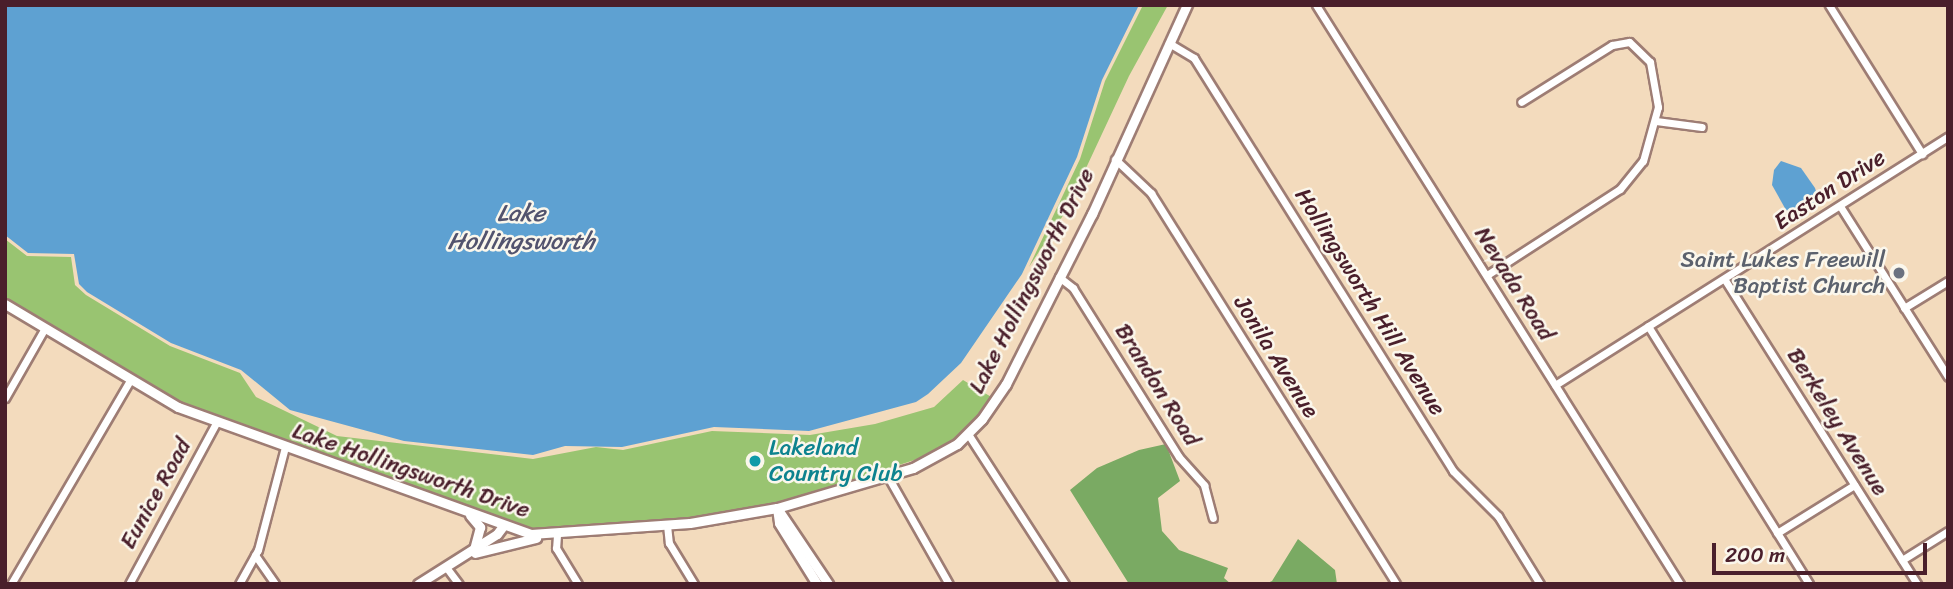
<!DOCTYPE html>
<style>
body{margin:0}
#map{position:relative;width:1953px;height:589px;overflow:hidden;background:#f3dbbd;font-family:Sriracha,sans-serif}
div>[style]{position:absolute}
.green>*{inset:0;background:#99c471}
.forest>*{inset:0;background:#7aaa63}
.water>*{inset:0;background:#5ea1d2}
.roads{filter:drop-shadow(2px 0 #9e7d74) drop-shadow(-2px 0 #9e7d74) drop-shadow(0 2px #9e7d74) drop-shadow(0 -2px #9e7d74)}
.minor>*{height:7px;margin:-3.5px;padding:0 3.5px;transform-origin:3.5px;border-radius:3.5px;background:#fff}
.tertiary>*{height:9px;margin:-4.5px;padding:0 4.5px;transform-origin:4.5px;border-radius:4.5px;background:#fff}
.dots>*{width:19px;height:19px;translate:-50% -50%;box-sizing:border-box;border:4px solid #fbf7ec;border-radius:50%}
span{translate:-50% -50%;white-space:nowrap;text-align:center;line-height:1.15;-webkit-text-stroke:5px #fbf7ec;paint-order:stroke}
.street-label{font-size:23px;color:#4a1f2b}
.worship-label{font-size:23px;color:#5b616d}
.right{translate:-100% -50%;text-align:right}
.culture-label{font-size:23px;color:#0d838f}
.left{translate:0 -50%;text-align:left}
.water-label{font-size:24px;color:#52536e;font-style:italic}
.frame{position:absolute;inset:0;border:7px solid #4a1f2b;pointer-events:none}
.scale{position:absolute;left:1712px;top:543px;width:215px;height:32px;box-sizing:border-box;border:4px solid #4a1f2b;border-top:0;padding-left:9px;font-size:21px;line-height:24px;white-space:nowrap;color:#4a1f2b;-webkit-text-stroke:5px #fbf7ec;paint-order:stroke}
</style>
<div id="map">
<div class="green">
<i style="clip-path:polygon(1143px 5px,1168px 5px,1129px 76px,1066px 211px,1029px 267px,1080px 159px,1105px 81px)"></i>
<i style="clip-path:polygon(5px 239px,27px 256px,71px 257px,75px 285px,86px 295px,170px 346px,240px 373px,256px 397px,337px 436px,533px 459px,596px 447px,623px 450px,712px 431px,810px 435px,875px 424px,934px 407px,963px 380px,993px 398px,955px 440px,930px 455px,778px 504px,689px 519px,531px 530px,226px 423px,185px 404px,5px 299px)"></i>
</div>
<div class="forest">
<i style="clip-path:polygon(1166px 444px,1180px 481px,1158px 498px,1162px 531px,1179px 550px,1228px 568px,1224px 578px,1231px 584px,1129px 584px,1070px 490px,1097px 468px,1139px 450px)"></i>
<i style="clip-path:polygon(1298px 539px,1335px 570px,1337px 584px,1265px 584px,1272px 581px)"></i>
</div>
<div class="water">
<i style="clip-path:polygon(5px 5px,1139px 5px,1102px 80px,1077px 157px,1022px 274px,961px 363px,928px 394px,916px 402px,809px 431px,714px 427px,622px 447px,565px 446px,533px 455px,404px 441px,290px 410px,241px 370px,171px 343px,87px 292px,79px 284px,74px 254px,28px 253px,5px 235px)"></i>
<i style="clip-path:polygon(1781px 161px,1801px 168px,1815px 188px,1819px 201px,1815px 208px,1793px 214px,1786px 210px,1772px 185px,1774px 170px)"></i>
</div>
<div class="roads">
<div class="minor">
<i style="left:1316px;top:5px;width:684px;rotate:57.84deg"></i>
<i style="left:1829px;top:5px;width:176px;rotate:58deg"></i>
<i style="left:1169px;top:43px;width:29px;rotate:31deg"></i>
<i style="left:1194px;top:58px;width:487px;rotate:57.9deg"></i>
<i style="left:1453px;top:471px;width:64px;rotate:45deg"></i>
<i style="left:1498px;top:516px;width:80px;rotate:58.3deg"></i>
<i style="left:1656px;top:121px;width:46px;rotate:7.4deg"></i>
<i style="left:1115px;top:159px;width:50px;rotate:43.4deg"></i>
<i style="left:1151px;top:193px;width:461px;rotate:57.9deg"></i>
<i style="left:1840px;top:206px;width:202px;rotate:57.7deg"></i>
<i style="left:1487px;top:275px;width:158px;rotate:-32.9deg"></i>
<i style="left:1620px;top:189px;width:36px;rotate:-51deg"></i>
<i style="left:1643px;top:161px;width:56px;rotate:-74.5deg"></i>
<i style="left:1658px;top:107px;width:46px;rotate:-100.1deg"></i>
<i style="left:1650px;top:62px;width:29px;rotate:-136deg"></i>
<i style="left:1629px;top:42px;width:17px;rotate:170deg"></i>
<i style="left:1612px;top:45px;width:107px;rotate:147.9deg"></i>
<i style="left:1059px;top:277px;width:18px;rotate:38deg"></i>
<i style="left:1073px;top:288px;width:199px;rotate:57.9deg"></i>
<i style="left:1179px;top:457px;width:38px;rotate:48deg"></i>
<i style="left:1204px;top:485px;width:34px;rotate:75deg"></i>
<i style="left:1725px;top:280px;width:360px;rotate:57.7deg"></i>
<i style="left:1904px;top:308px;width:52px;rotate:-31.5deg"></i>
<i style="left:1648px;top:326px;width:304px;rotate:58deg"></i>
<i style="left:1555px;top:385px;width:465px;rotate:-32.3deg"></i>
<i style="left:5px;top:398px;width:81px;rotate:-60.3deg"></i>
<i style="left:968px;top:434px;width:179px;rotate:57.1deg"></i>
<i style="left:887px;top:475px;width:125px;rotate:60.4deg"></i>
<i style="left:667px;top:525px;width:18px;rotate:84deg"></i>
<i style="left:669px;top:543px;width:48px;rotate:58.6deg"></i>
<i style="left:1777px;top:533px;width:91px;rotate:-31.9deg"></i>
<i style="left:557px;top:535px;width:13px;rotate:94deg"></i>
<i style="left:556px;top:548px;width:42px;rotate:58.6deg"></i>
<i style="left:255px;top:555px;width:35px;rotate:55deg"></i>
<i style="left:1902px;top:560px;width:54px;rotate:-32.2deg"></i>
<i style="left:446px;top:567px;width:21px;rotate:53deg"></i>
<i style="left:11px;top:584px;width:236px;rotate:-59.7deg"></i>
<i style="left:129px;top:584px;width:183px;rotate:-61.6deg"></i>
<i style="left:239px;top:584px;width:39px;rotate:-61deg"></i>
<i style="left:258px;top:550px;width:106px;rotate:-75.3deg"></i>
</div>
<div class="tertiary">
<i style="left:5px;top:304px;width:201px;rotate:30.8deg"></i>
<i style="left:178px;top:407px;width:375px;rotate:19.8deg"></i>
<i style="left:531px;top:534px;width:159px;rotate:-4deg"></i>
<i style="left:690px;top:523px;width:88px;rotate:-9.8deg"></i>
<i style="left:777px;top:508px;width:142px;rotate:-16.4deg"></i>
<i style="left:913px;top:468px;width:50px;rotate:-28.6deg"></i>
<i style="left:957px;top:444px;width:35px;rotate:-45deg"></i>
<i style="left:982px;top:419px;width:42px;rotate:-55.6deg"></i>
<i style="left:1006px;top:384px;width:191px;rotate:-63.2deg"></i>
<i style="left:1092px;top:214px;width:230px;rotate:-65.6deg"></i>
<i style="left:777px;top:508px;width:92px;rotate:56.1deg"></i>
<i style="left:777px;top:508px;width:15px;rotate:82deg"></i>
<i style="left:779px;top:523px;width:72px;rotate:58.1deg"></i>
<i style="left:470px;top:515px;width:16px;rotate:50deg"></i>
<i style="left:480px;top:527px;width:23px;rotate:105deg"></i>
<i style="left:475px;top:553px;width:63px;rotate:-13.8deg"></i>
<i style="left:418px;top:584px;width:93px;rotate:-32.3deg"></i>
<i style="left:497px;top:534px;width:10px;rotate:-53deg"></i>
</div>
</div>
<div class="dots">
<i style="left:1899px;top:273px;background:#6b7280"></i>
<i style="left:755px;top:461px;background:#0f9aa8"></i>
</div>
<div class="street-label">
<span style="left:1830px;top:190px;rotate:-33deg">Easton Drive</span>
<span style="left:1032px;top:281px;rotate:-63deg">Lake Hollingsworth Drive</span>
<span style="left:1514px;top:284px;rotate:58deg">Nevada Road</span>
<span style="left:1370px;top:302px;rotate:58deg">Hollingsworth Hill Avenue</span>
<span style="left:1276px;top:357px;rotate:58deg">Jonila Avenue</span>
<span style="left:1157px;top:385px;rotate:58deg">Brandon Road</span>
<span style="left:1837px;top:422px;rotate:58deg">Berkeley Avenue</span>
<span style="left:411px;top:471px;rotate:19deg">Lake Hollingsworth Drive</span>
<span style="left:156px;top:494px;rotate:-61deg">Eunice Road</span>
</div>
<div class="worship-label">
<span class="right" style="left:1885px;top:273px">Saint Lukes Freewill<br>Baptist Church</span>
</div>
<div class="culture-label">
<span class="left" style="left:769px;top:461px">Lakeland<br>Country Club</span>
</div>
<div class="water-label">
<span style="left:521px;top:228px">Lake<br>Hollingsworth</span>
</div>
<div class="frame"></div>
<div class="scale">200 m</div>
</div>
